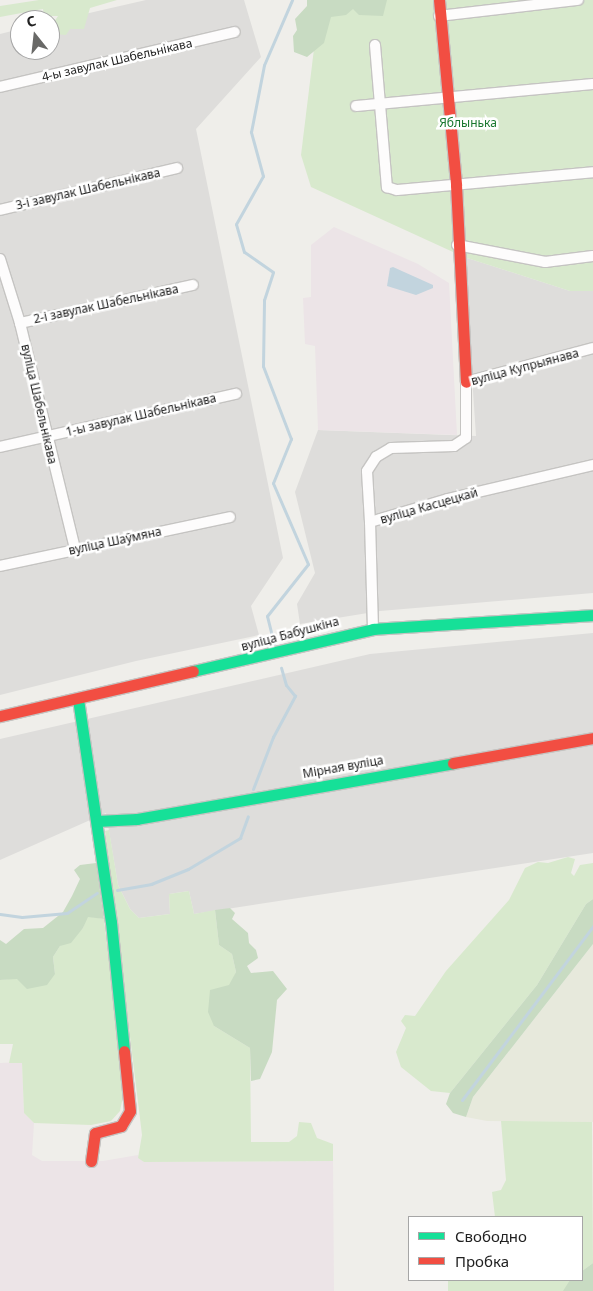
<!DOCTYPE html>
<meta charset="utf-8">
<style>
body{margin:0}
#map{position:relative;width:593px;height:1291px;overflow:hidden;background:#efeeea;font-family:"Noto Sans",sans-serif}
div>[style]{position:absolute}
.residential>*{inset:0;background:#dedddb}
.industrial>*{inset:0;background:#ece4e7}
.farmland>*{inset:0;background:#e7e9dc}
.grass>*{inset:0;background:#d8e9cd;transform-origin:0 0}
.forest>*{inset:0;background:#c8dbc2}
.water>*{inset:0;background:#c2d4de}
.stream>*{height:3px;margin:-1.5px;padding:0 1.5px;transform-origin:1.5px;border-radius:1.5px;background:#c2d4de}
.roads{filter:drop-shadow(1px 0 #c5c4c2) drop-shadow(-1px 0 #c5c4c2) drop-shadow(0 1px #c5c4c2) drop-shadow(0 -1px #c5c4c2)}
.street>*{height:10px;margin:-5px;padding:0 5px;transform-origin:5px;border-radius:5px;background:#fdfcfc}
.fast>*{height:11px;margin:-5.5px;padding:0 5.5px;transform-origin:5.5px;border-radius:5.5px;background:#16e098}
.jam>*{height:11px;margin:-5.5px;padding:0 5.5px;transform-origin:5.5px;border-radius:5.5px;background:#f24e42}
span{translate:-50% -50%;white-space:nowrap;text-align:center;line-height:1.15;-webkit-text-stroke:5px #fff;paint-order:stroke}
.street-label{font-size:12px;color:#212121}
.park-label{font-size:12px;color:#18772e}
.legend{position:absolute;left:408px;top:1216px;width:175px;height:65px;box-sizing:border-box;background:#fff;border:1px solid #a6a6a6;margin:0;padding:6px 9px;list-style:none;font-size:15px;color:#212121}
.legend li{display:flex;align-items:center;gap:10px;height:25px}
.legend b{width:25px;border:1px solid #a6a6a6}
.north{position:absolute;left:10px;top:10px;width:50px;height:50px;box-sizing:border-box;background:#fff;border:1px solid #a6a6a6;border-radius:50%;rotate:344deg;font-size:14px;font-weight:700;line-height:20px;text-align:center;color:#212121}
.north::after{content:'';display:block;margin:auto;width:18px;height:22px;background:#696967;clip-path:polygon(50% 0,100% 100%,50% 72%,0 100%)}
</style>
<div id="map">
<div class="residential">
<i style="clip-path:polygon(146px 0,244px 0,261px 57px,196px 129px,283px 558px,251px 606px,259px 635px,136px 661px,0 695px,0 34px,20px 29px,20px 50px,50px 50px,50px 22px)"></i>
<i style="clip-path:polygon(464px 257px,570px 291px,593px 291px,593px 593px,380px 611px,300px 624px,297px 604px,315px 573px,295px 492px,318px 430px,476px 436px)"></i>
<i style="clip-path:polygon(593px 633px,593px 853px,194px 914px,189px 891px,169px 894px,170px 914px,139px 918px,130px 909px,118px 885px,106px 813px,0 860px,0 739px,370px 654px)"></i>
</div>
<div class="industrial">
<i style="clip-path:polygon(334px 227px,418px 264px,449px 283px,457px 435px,318px 430px,315px 346px,305px 344px,303px 298px,311px 297px,311px 245px)"></i>
<i style="clip-path:polygon(22px 1062px,24px 1113px,34px 1123px,32px 1155px,42px 1161px,103px 1161px,138px 1155px,144px 1162px,333px 1161px,334px 1291px,0 1291px,0 1063px)"></i>
</div>
<div class="farmland">
<i style="clip-path:polygon(593px 944px,593px 1122px,487px 1121px,466px 1117px,473px 1097px)"></i>
</div>
<div class="grass">
<i style="clip-path:polygon(39px 0,117px 0,90px 8px,84px 29px,70px 29px,66px 35px,55px 34px,54px 22px,58px 16px,44px 16px,43px 9px,0 17px,0 6px)"></i>
<i style="clip-path:polygon(320px 0,593px 0,593px 291px,570px 291px,464px 257px,311px 187px,301px 155px)"></i>
<i style="clip-path:polygon(109px 830px,118px 885px,130px 909px,139px 918px,170px 914px,169px 894px,189px 891px,194px 914px,215px 910px,219px 945px,232px 954px,236px 972px,214px 1026px,250px 1048px,251px 1142px,289px 1142px,297px 1136px,299px 1122px,311px 1123px,317px 1138px,333px 1144px,333px 1161px,144px 1162px,138px 1158px,142px 1135px,105px 831px)"></i>
<i style="clip-path:polygon(568px 857px,575px 859px,571px 873px,574px 876px,580px 865px,593px 863px,593px 899px,586px 904px,537px 985px,450px 1093px,431px 1091px,401px 1067px,396px 1052px,406px 1028px,401px 1021px,405px 1015px,415px 1016px,446px 971px,509px 900px,525px 868px,538px 862px,548px 863px)"></i>
<i style="clip-path:polygon(87px 916px,104px 919px,124px 1092px,120px 1111px,111px 1121px,91px 1125px,34px 1123px,24px 1113px,22px 1063px,9px 1063px,13px 1044px,0 1044px,0 980px,55px 974px,53px 957px,60px 946px,83px 928px)"></i>
<i style="clip-path:polygon(501px 1121px,592px 1122px,593px 1263px,582px 1271px,582px 1217px,495px 1217px,492px 1192px,501px 1190px,506px 1180px)"></i>
<i style="left:448px;top:1280px;width:122px;height:13px"></i>
</div>
<div class="forest">
<i style="clip-path:polygon(307px 0,387px 0,383px 16px,359px 15px,353px 9px,346px 15px,331px 17px,324px 43px,307px 57px,294px 52px,293px 36px,297px 30px,295px 19px,307px 6px)"></i>
<i style="clip-path:polygon(96px 863px,104px 919px,88px 917px,83px 928px,71px 943px,60px 946px,53px 957px,55px 974px,47px 985px,27px 989px,17px 979px,0 980px,0 940px,6px 944px,24px 929px,43px 928px,63px 912px,72px 896px,80px 879px,74px 870px,80px 865px)"></i>
<i style="clip-path:polygon(593px 899px,593px 944px,473px 1097px,466px 1117px,453px 1113px,446px 1104px,450px 1093px,537px 985px,586px 904px)"></i>
<i style="clip-path:polygon(230px 908px,235px 913px,232px 919px,248px 933px,249px 943px,256px 950px,258px 958px,247px 966px,251px 973px,273px 971px,287px 989px,277px 1000px,272px 1052px,260px 1079px,251px 1081px,250px 1048px,214px 1026px,208px 1012px,210px 990px,229px 985px,236px 972px,232px 954px,219px 945px,215px 910px)"></i>
<i style="clip-path:polygon(593px 1263px,593px 1291px,563px 1291px,570px 1280px,582px 1280px,582px 1271px)"></i>
</div>
<div class="water">
<i style="clip-path:polygon(393px 267px,433px 285px,433px 288px,416px 295px,387px 286px,390px 268px)"></i>
</div>
<div class="stream">
<i style="left:274px;top:644px;width:29px;rotate:-104deg"></i>
<i style="left:267px;top:616px;width:66px;rotate:-51.7deg"></i>
<i style="left:308px;top:564px;width:88px;rotate:-113.4deg"></i>
<i style="left:273px;top:483px;width:48px;rotate:-67.8deg"></i>
<i style="left:291px;top:439px;width:78px;rotate:-111deg"></i>
<i style="left:263px;top:366px;width:66px;rotate:-89.1deg"></i>
<i style="left:264px;top:300px;width:29px;rotate:-72deg"></i>
<i style="left:273px;top:272px;width:35px;rotate:-145deg"></i>
<i style="left:244px;top:252px;width:29px;rotate:-106deg"></i>
<i style="left:236px;top:224px;width:55px;rotate:-60.6deg"></i>
<i style="left:263px;top:176px;width:46px;rotate:-105.3deg"></i>
<i style="left:251px;top:132px;width:68px;rotate:-79deg"></i>
<i style="left:264px;top:65px;width:71px;rotate:-66.7deg"></i>
<i style="left:253px;top:789px;width:56px;rotate:-69deg"></i>
<i style="left:273px;top:737px;width:47px;rotate:-61.8deg"></i>
<i style="left:295px;top:696px;width:14px;rotate:-129deg"></i>
<i style="left:286px;top:685px;width:18px;rotate:-106deg"></i>
<i style="left:117px;top:890px;width:35px;rotate:-10deg"></i>
<i style="left:151px;top:884px;width:40px;rotate:-22deg"></i>
<i style="left:188px;top:869px;width:61px;rotate:-30.8deg"></i>
<i style="left:240px;top:838px;width:23px;rotate:-70deg"></i>
<i style="left:0;top:914px;width:22px;rotate:8deg"></i>
<i style="left:22px;top:917px;width:45px;rotate:-5.1deg"></i>
<i style="left:67px;top:913px;width:36px;rotate:-34deg"></i>
<i style="left:462px;top:1100px;width:218px;rotate:-53deg"></i>
</div>
<div class="roads">
<div class="street">
<i style="left:439px;top:16px;width:140px;rotate:-6.6deg"></i>
<i style="left:375px;top:45px;width:143px;rotate:85.2deg"></i>
<i style="left:387px;top:187px;width:10px;rotate:17deg"></i>
<i style="left:397px;top:190px;width:197px;rotate:-5.2deg"></i>
<i style="left:0;top:87px;width:241px;rotate:-13.2deg"></i>
<i style="left:356px;top:106px;width:238px;rotate:-5.3deg"></i>
<i style="left:0;top:210px;width:182px;rotate:-13.3deg"></i>
<i style="left:457px;top:245px;width:90px;rotate:10.9deg"></i>
<i style="left:545px;top:262px;width:48px;rotate:-7.1deg"></i>
<i style="left:0;top:259px;width:67px;rotate:72.6deg"></i>
<i style="left:20px;top:323px;width:233px;rotate:76.3deg"></i>
<i style="left:20px;top:323px;width:177px;rotate:-12.4deg"></i>
<i style="left:0;top:447px;width:242px;rotate:-12.7deg"></i>
<i style="left:370px;top:522px;width:51px;rotate:-93.4deg"></i>
<i style="left:367px;top:471px;width:17px;rotate:-57deg"></i>
<i style="left:376px;top:457px;width:17px;rotate:-31deg"></i>
<i style="left:391px;top:448px;width:63px;rotate:-1.8deg"></i>
<i style="left:454px;top:446px;width:14px;rotate:-34deg"></i>
<i style="left:466px;top:438px;width:56px;rotate:-90deg"></i>
<i style="left:466px;top:382px;width:131px;rotate:-15deg"></i>
<i style="left:0;top:566px;width:235px;rotate:-12deg"></i>
<i style="left:373px;top:629px;width:107px;rotate:-91.6deg"></i>
<i style="left:370px;top:522px;width:81px;rotate:-16.4deg"></i>
<i style="left:448px;top:499px;width:149px;rotate:-13.2deg"></i>
</div>
<div class="fast">
<i style="left:193px;top:671px;width:185px;rotate:-13.1deg"></i>
<i style="left:373px;top:629px;width:220px;rotate:-3.6deg"></i>
<i style="left:78px;top:699px;width:225px;rotate:81.6deg"></i>
<i style="left:111px;top:922px;width:130px;rotate:84.2deg"></i>
<i style="left:97px;top:821px;width:40px;rotate:-2.9deg"></i>
<i style="left:137px;top:819px;width:321px;rotate:-10deg"></i>
</div>
<div class="jam">
<i style="left:439px;top:0;width:186px;rotate:84.7deg"></i>
<i style="left:456px;top:185px;width:197px;rotate:87.1deg"></i>
<i style="left:0;top:716px;width:198px;rotate:-13.1deg"></i>
<i style="left:453px;top:763px;width:142px;rotate:-10.1deg"></i>
<i style="left:91px;top:1161px;width:28px;rotate:-82deg"></i>
<i style="left:95px;top:1133px;width:27px;rotate:-15deg"></i>
<i style="left:121px;top:1126px;width:17px;rotate:-59deg"></i>
<i style="left:130px;top:1111px;width:60px;rotate:-95.7deg"></i>
</div>
</div>
<div class="street-label">
<span style="left:117px;top:60px;rotate:-13deg">4-ы завулак Шабельнікава</span>
<span style="left:88px;top:189px;rotate:-13deg">3-і завулак Шабельнікава</span>
<span style="left:106px;top:304px;rotate:-12deg">2-і завулак Шабельнікава</span>
<span style="left:525px;top:367px;rotate:-15deg">вуліца Купрыянава</span>
<span style="left:39px;top:404px;rotate:77deg">вуліца Шабельнікава</span>
<span style="left:141px;top:415px;rotate:-13deg">1-ы завулак Шабельнікава</span>
<span style="left:429px;top:506px;rotate:-16deg">вуліца Касцецкай</span>
<span style="left:115px;top:541px;rotate:-12deg">вуліца Шаўмяна</span>
<span style="left:290px;top:634px;rotate:-15deg">вуліца Бабушкіна</span>
<span style="left:343px;top:767px;rotate:-10deg">Мірная вуліца</span>
</div>
<div class="park-label">
<span style="left:468px;top:123px">Яблынька</span>
</div>
<ul class="legend">
<li><b style="height:6px;background:#16e098"></b>Свободно</li>
<li><b style="height:6px;background:#f24e42"></b>Пробка</li>
</ul>
<div class="north">С</div>
</div>
